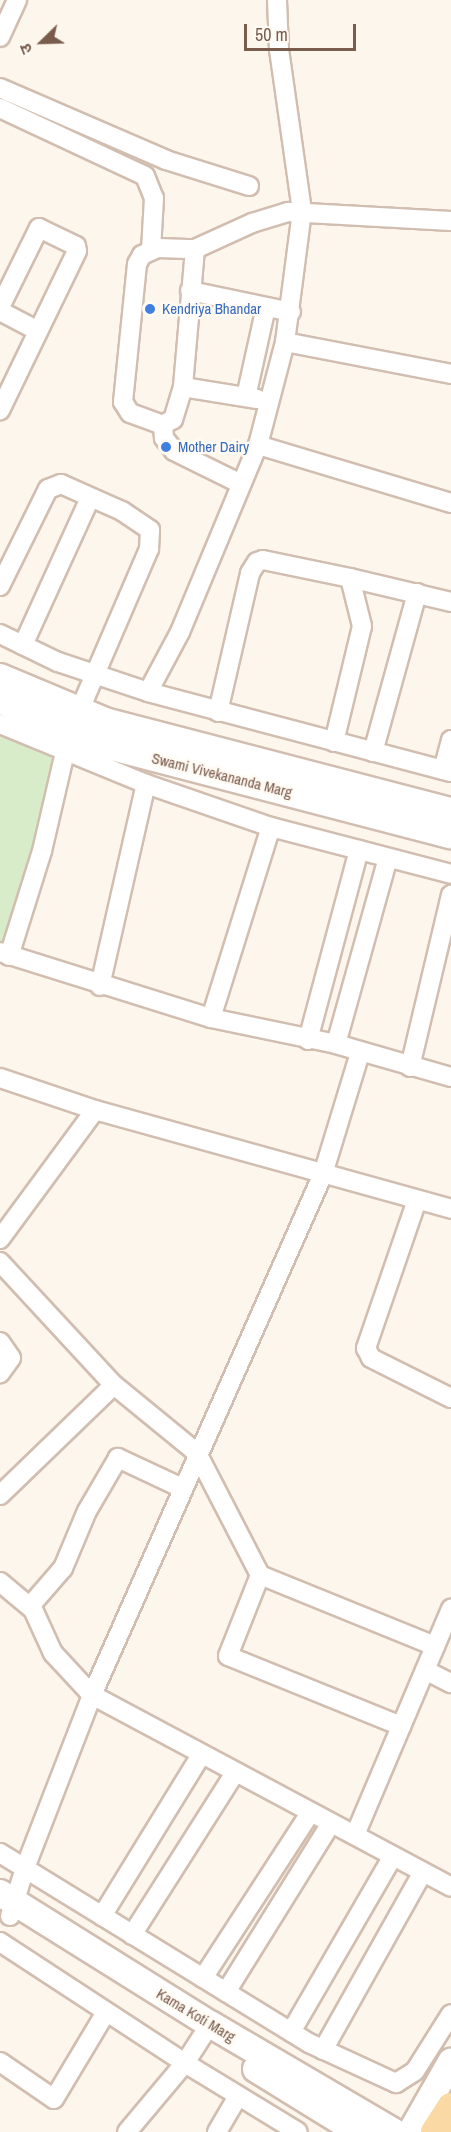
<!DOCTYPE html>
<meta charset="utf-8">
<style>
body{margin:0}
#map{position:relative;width:451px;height:2132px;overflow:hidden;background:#fdf6ec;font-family:"Archivo Narrow","Noto Sans Devanagari",sans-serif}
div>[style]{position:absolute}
.green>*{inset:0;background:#d8ecc9}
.roads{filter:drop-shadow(2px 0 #d1beb0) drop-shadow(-2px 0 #d1beb0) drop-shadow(0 2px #d1beb0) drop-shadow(0 -2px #d1beb0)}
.street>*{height:18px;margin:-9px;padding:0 9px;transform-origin:9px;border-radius:9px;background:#fff}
.secondary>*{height:26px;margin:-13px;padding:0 13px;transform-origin:13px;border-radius:13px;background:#fff}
.primary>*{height:28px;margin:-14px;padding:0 14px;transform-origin:14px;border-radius:14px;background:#fbd9a5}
.dots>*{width:16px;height:16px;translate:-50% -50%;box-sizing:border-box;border:3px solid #fffaf3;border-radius:50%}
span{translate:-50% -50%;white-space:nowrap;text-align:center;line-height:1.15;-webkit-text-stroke:4.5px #fffaf3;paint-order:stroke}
.shop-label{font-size:15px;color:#366cbe}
.left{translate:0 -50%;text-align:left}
.street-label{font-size:15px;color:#7a5c4d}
.north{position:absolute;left:12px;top:12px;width:60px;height:60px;-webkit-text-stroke:4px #fffaf3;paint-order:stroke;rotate:247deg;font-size:16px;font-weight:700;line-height:24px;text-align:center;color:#7a5c4d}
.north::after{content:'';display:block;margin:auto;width:21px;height:27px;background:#7a5c4d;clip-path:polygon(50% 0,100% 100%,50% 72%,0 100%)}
.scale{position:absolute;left:244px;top:24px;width:112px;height:27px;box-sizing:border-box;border:3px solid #7a5c4d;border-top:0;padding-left:8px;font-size:18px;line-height:21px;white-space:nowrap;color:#7a5c4d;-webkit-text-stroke:4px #fffaf3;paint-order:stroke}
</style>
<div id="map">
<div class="green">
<i style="clip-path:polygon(0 730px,64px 759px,7px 946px,0 944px)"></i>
</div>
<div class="roads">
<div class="street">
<i style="left:0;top:37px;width:41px;rotate:-65.3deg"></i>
<i style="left:0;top:88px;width:181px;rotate:23.4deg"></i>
<i style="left:166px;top:160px;width:87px;rotate:17.4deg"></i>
<i style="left:0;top:108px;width:160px;rotate:25.1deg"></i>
<i style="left:145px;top:176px;width:24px;rotate:68deg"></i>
<i style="left:154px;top:198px;width:52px;rotate:93.3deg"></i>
<i style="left:195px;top:249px;width:139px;rotate:95deg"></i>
<i style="left:183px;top:387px;width:34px;rotate:107deg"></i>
<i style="left:173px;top:419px;width:12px;rotate:149deg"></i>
<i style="left:163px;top:425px;width:35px;rotate:-160deg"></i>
<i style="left:130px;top:413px;width:13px;rotate:-122deg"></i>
<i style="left:123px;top:402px;width:139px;rotate:-84.2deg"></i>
<i style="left:137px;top:264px;width:10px;rotate:-61deg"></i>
<i style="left:142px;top:255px;width:17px;rotate:-24deg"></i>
<i style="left:158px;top:248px;width:37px;rotate:2deg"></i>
<i style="left:195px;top:249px;width:63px;rotate:-24.5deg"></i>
<i style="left:252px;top:223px;width:38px;rotate:-17deg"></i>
<i style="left:288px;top:212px;width:163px;rotate:3.2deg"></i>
<i style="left:190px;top:291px;width:103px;rotate:11.7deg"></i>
<i style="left:0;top:307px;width:88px;rotate:-63.7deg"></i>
<i style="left:39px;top:228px;width:41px;rotate:25.9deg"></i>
<i style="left:76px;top:246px;width:5px;rotate:79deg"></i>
<i style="left:77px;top:251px;width:177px;rotate:115.8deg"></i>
<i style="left:0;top:311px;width:43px;rotate:27.8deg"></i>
<i style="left:285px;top:342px;width:169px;rotate:10.9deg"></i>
<i style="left:183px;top:387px;width:75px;rotate:9.2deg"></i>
<i style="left:246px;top:397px;width:92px;rotate:-77.5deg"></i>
<i style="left:163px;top:425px;width:13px;rotate:86deg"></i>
<i style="left:164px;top:438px;width:16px;rotate:52deg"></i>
<i style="left:174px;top:451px;width:75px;rotate:26.2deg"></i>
<i style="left:258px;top:445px;width:202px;rotate:16.7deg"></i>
<i style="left:0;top:586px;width:108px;rotate:-63.7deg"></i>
<i style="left:48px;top:489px;width:14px;rotate:-21deg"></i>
<i style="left:61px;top:484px;width:67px;rotate:23.9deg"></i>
<i style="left:122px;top:511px;width:34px;rotate:34deg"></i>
<i style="left:150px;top:530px;width:19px;rotate:93deg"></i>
<i style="left:149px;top:549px;width:202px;rotate:113.3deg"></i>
<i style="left:69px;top:735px;width:119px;rotate:103.1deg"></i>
<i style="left:42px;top:851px;width:110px;rotate:107.4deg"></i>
<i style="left:0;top:634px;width:64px;rotate:25.8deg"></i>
<i style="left:58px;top:662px;width:95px;rotate:18.4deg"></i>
<i style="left:148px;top:692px;width:313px;rotate:14.8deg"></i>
<i style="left:23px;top:645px;width:162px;rotate:-65.5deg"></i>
<i style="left:148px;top:692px;width:68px;rotate:-61.9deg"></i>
<i style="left:180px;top:632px;width:203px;rotate:-67.4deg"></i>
<i style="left:258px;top:445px;width:106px;rotate:-75.3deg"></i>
<i style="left:285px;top:342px;width:132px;rotate:-82.6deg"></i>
<i style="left:302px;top:211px;width:163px;rotate:-98.1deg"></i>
<i style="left:279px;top:50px;width:50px;rotate:-92.3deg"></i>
<i style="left:218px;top:712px;width:143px;rotate:-77deg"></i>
<i style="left:250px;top:573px;width:13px;rotate:-58deg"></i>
<i style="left:257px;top:562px;width:6px;rotate:-18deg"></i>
<i style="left:263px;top:560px;width:89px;rotate:11.7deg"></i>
<i style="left:350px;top:578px;width:104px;rotate:13.4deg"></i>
<i style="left:0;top:724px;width:158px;rotate:22.3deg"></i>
<i style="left:146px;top:784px;width:132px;rotate:19deg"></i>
<i style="left:271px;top:827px;width:186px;rotate:14.6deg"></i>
<i style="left:334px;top:742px;width:119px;rotate:-76.4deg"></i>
<i style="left:362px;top:626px;width:49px;rotate:-104deg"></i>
<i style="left:373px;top:752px;width:165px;rotate:-74.5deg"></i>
<i style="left:443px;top:770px;width:31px;rotate:-75deg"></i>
<i style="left:0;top:952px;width:221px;rotate:17.4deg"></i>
<i style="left:211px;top:1018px;width:128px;rotate:11.7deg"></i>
<i style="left:336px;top:1044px;width:120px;rotate:16deg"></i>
<i style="left:100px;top:986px;width:207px;rotate:-77.2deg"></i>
<i style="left:211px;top:1018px;width:200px;rotate:-72.6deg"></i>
<i style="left:308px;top:1040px;width:197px;rotate:-75deg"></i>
<i style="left:336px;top:1044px;width:193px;rotate:-74.4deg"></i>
<i style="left:410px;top:1067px;width:177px;rotate:-76.6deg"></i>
<i style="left:0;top:1078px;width:100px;rotate:18.6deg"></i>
<i style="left:95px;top:1110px;width:370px;rotate:15.5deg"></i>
<i style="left:417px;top:1200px;width:157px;rotate:109deg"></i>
<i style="left:366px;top:1348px;width:11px;rotate:63deg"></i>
<i style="left:371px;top:1358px;width:89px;rotate:26.6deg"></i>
<i style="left:0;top:1239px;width:160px;rotate:-53.6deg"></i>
<i style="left:0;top:1262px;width:168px;rotate:47.2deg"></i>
<i style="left:0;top:1342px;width:19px;rotate:55deg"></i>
<i style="left:11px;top:1358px;width:19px;rotate:126deg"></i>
<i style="left:182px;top:1488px;width:71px;rotate:-154.9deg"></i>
<i style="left:118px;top:1458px;width:61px;rotate:120.3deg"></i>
<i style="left:87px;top:1511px;width:62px;rotate:112.8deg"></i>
<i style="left:63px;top:1568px;width:49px;rotate:130.9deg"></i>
<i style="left:31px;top:1605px;width:53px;rotate:65.4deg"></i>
<i style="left:53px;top:1653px;width:57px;rotate:47.1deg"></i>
<i style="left:92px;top:1695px;width:407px;rotate:28.1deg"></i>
<i style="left:0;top:1495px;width:158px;rotate:-44deg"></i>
<i style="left:114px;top:1385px;width:107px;rotate:39.3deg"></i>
<i style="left:197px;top:1453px;width:137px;rotate:62.7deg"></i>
<i style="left:260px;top:1575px;width:189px;rotate:22.1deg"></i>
<i style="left:260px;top:1575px;width:87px;rotate:111.6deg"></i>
<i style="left:228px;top:1656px;width:187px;rotate:22deg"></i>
<i style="left:0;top:1582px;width:40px;rotate:40deg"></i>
<i style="left:425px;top:1670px;width:29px;rotate:27deg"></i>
<i style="left:355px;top:1835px;width:246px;rotate:-67deg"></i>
<i style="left:0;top:1853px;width:363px;rotate:31.6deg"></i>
<i style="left:309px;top:2043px;width:96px;rotate:24.7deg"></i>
<i style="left:396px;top:2083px;width:22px;rotate:-32deg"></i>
<i style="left:415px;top:2071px;width:67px;rotate:-57.7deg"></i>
<i style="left:10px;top:1916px;width:50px;rotate:-72.6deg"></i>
<i style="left:25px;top:1868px;width:186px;rotate:-68.8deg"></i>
<i style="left:92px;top:1695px;width:570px;rotate:-66.09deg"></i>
<i style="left:323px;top:1174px;width:127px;rotate:-73deg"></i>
<i style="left:102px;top:1916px;width:189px;rotate:-58.4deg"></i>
<i style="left:132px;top:1935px;width:191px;rotate:-57.6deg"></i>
<i style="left:0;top:1942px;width:221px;rotate:33.2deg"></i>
<i style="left:185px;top:2063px;width:132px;rotate:31.4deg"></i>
<i style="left:203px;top:1978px;width:198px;rotate:-57deg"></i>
<i style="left:226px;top:1992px;width:199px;rotate:-58.1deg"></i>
<i style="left:291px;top:2032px;width:203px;rotate:-59.9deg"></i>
<i style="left:323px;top:2050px;width:204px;rotate:-60.7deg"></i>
<i style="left:0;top:2062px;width:65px;rotate:34.4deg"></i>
<i style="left:54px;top:2099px;width:101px;rotate:-59.1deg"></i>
<i style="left:127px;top:2132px;width:90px;rotate:-50deg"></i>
<i style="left:185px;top:2063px;width:46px;rotate:-57.3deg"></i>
<i style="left:217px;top:2132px;width:42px;rotate:-59.7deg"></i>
</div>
<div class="secondary">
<i style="left:0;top:677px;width:114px;rotate:22.7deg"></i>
<i style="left:105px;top:721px;width:358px;rotate:14.6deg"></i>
<i style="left:0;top:700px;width:94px;rotate:25.2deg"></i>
<i style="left:85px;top:740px;width:378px;rotate:14.6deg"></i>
<i style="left:0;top:1893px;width:248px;rotate:32deg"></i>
<i style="left:210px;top:2024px;width:213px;rotate:30.4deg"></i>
<i style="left:256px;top:2069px;width:120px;rotate:31.7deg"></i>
<i style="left:411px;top:2132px;width:81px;rotate:-60.3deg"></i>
</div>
<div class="primary">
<i style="left:435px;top:2132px;width:30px;rotate:-57deg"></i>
</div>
</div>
<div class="dots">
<i style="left:150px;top:309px;background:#3f7fe0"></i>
<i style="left:166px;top:447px;background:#3f7fe0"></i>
</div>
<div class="shop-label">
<span class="left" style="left:162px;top:309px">Kendriya Bhandar</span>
<span class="left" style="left:178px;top:447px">Mother Dairy</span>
</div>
<div class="street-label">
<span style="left:222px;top:775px;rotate:14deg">Swami Vivekananda Marg</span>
<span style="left:196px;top:2015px;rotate:31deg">Kama Koti Marg</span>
</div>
<div class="north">उ</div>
<div class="scale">50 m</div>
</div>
